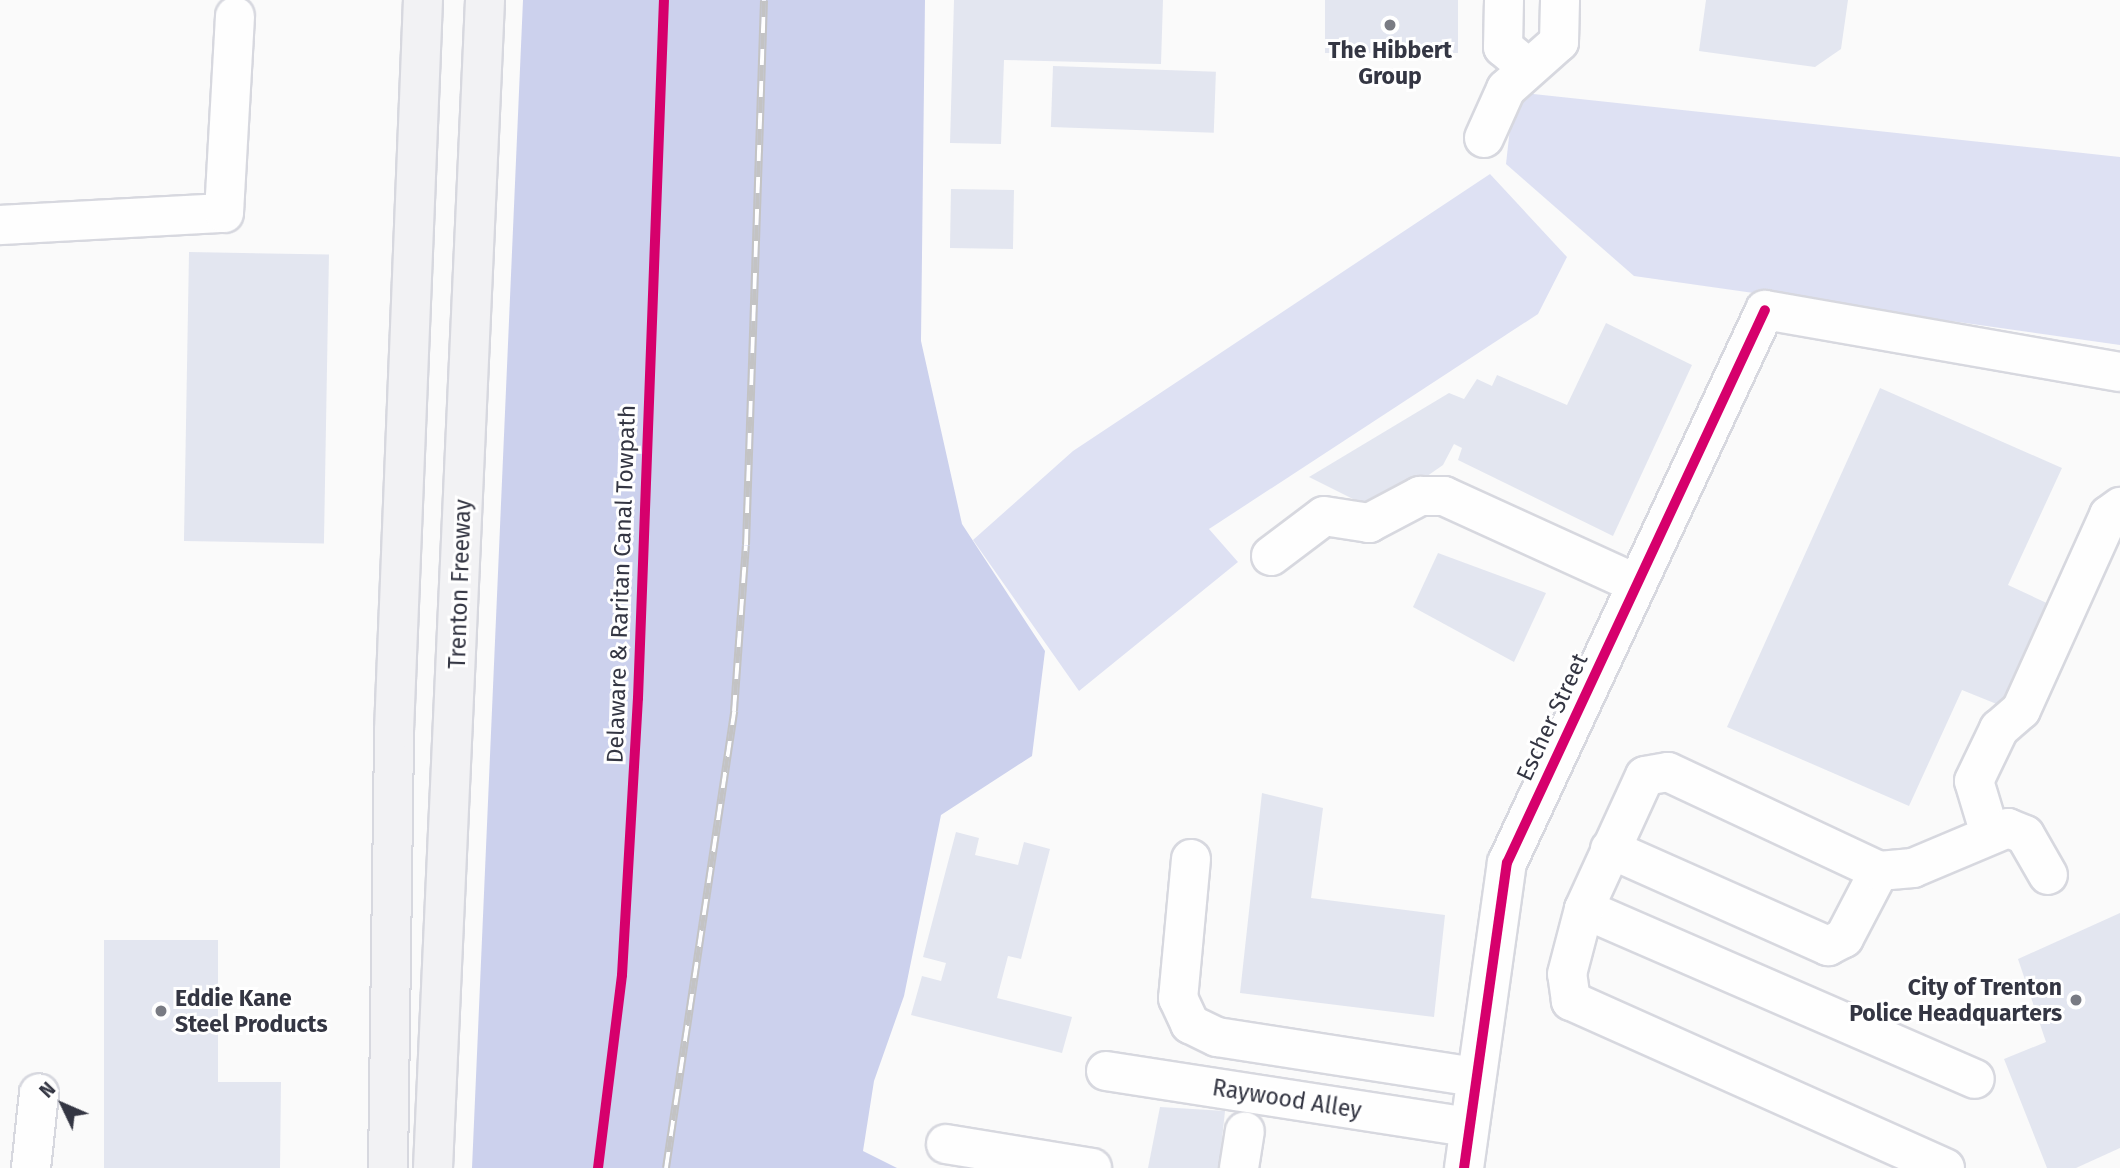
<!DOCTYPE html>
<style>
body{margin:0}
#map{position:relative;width:2120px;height:1168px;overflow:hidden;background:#fafafa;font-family:"Fira Sans",sans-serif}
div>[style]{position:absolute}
.green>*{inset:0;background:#dee1f3}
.forest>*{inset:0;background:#ccd1ed}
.building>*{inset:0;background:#e3e6f0;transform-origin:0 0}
.roads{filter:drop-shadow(2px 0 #d7d8df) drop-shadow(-2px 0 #d7d8df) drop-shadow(0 2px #d7d8df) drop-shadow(0 -2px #d7d8df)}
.minor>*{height:38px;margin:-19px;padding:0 19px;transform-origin:19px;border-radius:19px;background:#fefefe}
.highway>*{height:38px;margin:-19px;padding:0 19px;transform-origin:19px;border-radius:19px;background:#f2f2f4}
.rail>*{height:8px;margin-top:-4px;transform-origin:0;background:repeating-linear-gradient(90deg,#fff 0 16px,#c3c3c4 0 32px);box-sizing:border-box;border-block:2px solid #c3c3c4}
.cycleway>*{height:10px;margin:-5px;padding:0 5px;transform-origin:5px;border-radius:5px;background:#d6006c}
.dots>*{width:19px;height:19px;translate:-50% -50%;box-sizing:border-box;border:4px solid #fff;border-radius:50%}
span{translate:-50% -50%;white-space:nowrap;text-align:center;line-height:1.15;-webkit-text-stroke:6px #fff;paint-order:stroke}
.poi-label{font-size:23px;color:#343643;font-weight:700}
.right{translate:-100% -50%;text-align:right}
.left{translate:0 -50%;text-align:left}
.street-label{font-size:23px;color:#343643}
.north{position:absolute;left:28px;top:1070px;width:70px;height:70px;-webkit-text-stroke:5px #fff;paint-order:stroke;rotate:314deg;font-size:19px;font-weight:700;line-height:28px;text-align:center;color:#343643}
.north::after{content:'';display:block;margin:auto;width:24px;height:32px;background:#343643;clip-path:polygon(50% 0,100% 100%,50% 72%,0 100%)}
</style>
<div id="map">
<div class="green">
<i style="clip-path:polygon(1514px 92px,2120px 157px,2120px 345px,1634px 276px,1506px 164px)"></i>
<i style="clip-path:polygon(1490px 174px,1567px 257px,1538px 314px,1209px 529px,1238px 562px,1079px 691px,973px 540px,1073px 451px)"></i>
</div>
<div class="forest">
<i style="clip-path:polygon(523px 0,925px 0,921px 341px,962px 524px,1045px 651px,1032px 756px,941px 815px,904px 996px,874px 1081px,863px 1151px,897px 1168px,472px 1168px)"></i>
</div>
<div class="building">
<i style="clip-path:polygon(954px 0,1163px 0,1161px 64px,1004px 60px,1001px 144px,950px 143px)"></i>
<i style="left:1325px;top:0;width:133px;height:53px"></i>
<i style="clip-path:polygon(1706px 0,1848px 0,1841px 49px,1815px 67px,1699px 51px)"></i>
<i style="left:1053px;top:66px;width:163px;height:61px;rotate:2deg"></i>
<i style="left:951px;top:189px;width:63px;height:59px;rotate:1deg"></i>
<i style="left:189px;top:252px;width:140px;height:289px;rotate:1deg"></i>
<i style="clip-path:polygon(1606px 323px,1692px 365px,1613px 536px,1458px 460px,1462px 448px,1454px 444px,1443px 465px,1377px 511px,1309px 477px,1449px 393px,1464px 399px,1477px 379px,1492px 386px,1497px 375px,1567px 405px)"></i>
<i style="clip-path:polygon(1880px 388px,2062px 468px,2008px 585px,2051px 605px,2004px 707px,1962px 690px,1909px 806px,1727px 727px)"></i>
<i style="clip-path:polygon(1438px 553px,1546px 593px,1514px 662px,1413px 607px)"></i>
<i style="clip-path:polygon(1262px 793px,1323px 808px,1311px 898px,1445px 915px,1434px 1017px,1240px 993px)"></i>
<i style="clip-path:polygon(956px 832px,979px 838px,975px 855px,1018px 865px,1024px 842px,1050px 849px,1021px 959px,1008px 956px,997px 998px,1072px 1017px,1062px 1053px,911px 1015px,922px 976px,941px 981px,946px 963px,923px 957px)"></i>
<i style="clip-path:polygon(2120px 913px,2120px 1148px,2076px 1168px,2047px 1168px,2004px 1059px,2046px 1042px,2018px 959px)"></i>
<i style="clip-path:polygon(104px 940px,218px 940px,218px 1082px,281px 1082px,280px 1168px,104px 1168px)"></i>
<i style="clip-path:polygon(1160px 1107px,1225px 1111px,1219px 1168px,1148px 1168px)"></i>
</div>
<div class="roads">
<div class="minor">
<i style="left:1504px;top:0;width:47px;rotate:91.2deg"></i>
<i style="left:1503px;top:47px;width:31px;rotate:40deg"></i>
<i style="left:1484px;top:138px;width:54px;rotate:-65.8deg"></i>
<i style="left:1506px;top:89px;width:71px;rotate:-41.6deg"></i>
<i style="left:1559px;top:42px;width:42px;rotate:-88.6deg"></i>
<i style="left:0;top:225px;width:224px;rotate:-3.1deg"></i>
<i style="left:224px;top:213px;width:197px;rotate:-86.8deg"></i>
<i style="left:1271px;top:556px;width:66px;rotate:-37deg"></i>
<i style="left:1324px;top:516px;width:46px;rotate:8.8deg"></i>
<i style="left:1369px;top:523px;width:58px;rotate:-27.9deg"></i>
<i style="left:1420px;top:496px;width:24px"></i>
<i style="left:1444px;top:496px;width:212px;rotate:24.5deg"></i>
<i style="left:1990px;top:834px;width:55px;rotate:-106.8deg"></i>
<i style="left:1974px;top:781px;width:58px;rotate:-64.3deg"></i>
<i style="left:1999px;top:729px;width:29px;rotate:-41deg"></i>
<i style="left:2021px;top:710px;width:214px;rotate:-65.7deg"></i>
<i style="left:2109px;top:515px;width:14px;rotate:-36deg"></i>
<i style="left:1610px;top:849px;width:239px;rotate:24deg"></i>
<i style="left:1828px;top:946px;width:18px;rotate:-27deg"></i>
<i style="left:1844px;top:938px;width:76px;rotate:-62.4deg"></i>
<i style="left:1191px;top:859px;width:140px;rotate:95.3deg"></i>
<i style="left:1178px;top:998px;width:29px;rotate:65deg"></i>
<i style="left:1190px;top:1024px;width:30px;rotate:26deg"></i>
<i style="left:1217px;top:1037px;width:261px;rotate:8.8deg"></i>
<i style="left:1584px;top:909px;width:426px;rotate:23.5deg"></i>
<i style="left:1106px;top:1071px;width:367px;rotate:8.8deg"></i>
<i style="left:946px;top:1144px;width:148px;rotate:9.3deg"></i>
<i style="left:31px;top:1168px;width:75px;rotate:-83.9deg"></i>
<i style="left:1239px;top:1168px;width:37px;rotate:-81deg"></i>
<i style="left:1464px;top:1168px;width:308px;rotate:-82deg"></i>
<i style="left:1507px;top:863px;width:610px;rotate:-64.99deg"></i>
<i style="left:1765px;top:310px;width:360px;rotate:9.9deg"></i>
<i style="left:1945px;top:1168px;width:410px;rotate:-155.9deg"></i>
<i style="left:1571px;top:1001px;width:27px;rotate:-98deg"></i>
<i style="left:1567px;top:974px;width:67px;rotate:-75.3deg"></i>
<i style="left:1584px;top:909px;width:146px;rotate:-65.4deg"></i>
<i style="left:1645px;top:776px;width:23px;rotate:-10deg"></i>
<i style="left:1668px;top:772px;width:233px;rotate:25.1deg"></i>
<i style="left:1879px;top:871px;width:34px;rotate:-5deg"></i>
<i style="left:1913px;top:868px;width:103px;rotate:-22.8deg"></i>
<i style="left:2008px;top:828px;width:18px;rotate:22deg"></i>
<i style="left:2025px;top:835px;width:46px;rotate:60.1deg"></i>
</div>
<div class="highway">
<i style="left:388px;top:1168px;width:437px;rotate:-89.2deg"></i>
<i style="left:394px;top:731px;width:732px;rotate:-87.73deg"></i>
<i style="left:433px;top:1168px;width:1169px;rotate:-87.45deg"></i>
</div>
</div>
<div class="rail">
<i style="left:666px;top:1168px;width:462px;rotate:-81.5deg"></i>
<i style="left:734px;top:711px;width:166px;rotate:-85.9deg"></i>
<i style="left:746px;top:545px;width:545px;rotate:-88.11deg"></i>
</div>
<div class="cycleway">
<i style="left:598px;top:1168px;width:194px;rotate:-82.9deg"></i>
<i style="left:622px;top:975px;width:277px;rotate:-86.7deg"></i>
<i style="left:638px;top:698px;width:698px;rotate:-87.87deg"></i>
<i style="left:1464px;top:1168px;width:308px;rotate:-82deg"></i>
<i style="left:1507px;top:863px;width:610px;rotate:-64.99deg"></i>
</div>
<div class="dots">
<i style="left:1390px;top:25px;background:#797b83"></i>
<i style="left:2076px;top:1000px;background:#797b83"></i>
<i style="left:161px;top:1011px;background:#797b83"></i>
</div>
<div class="poi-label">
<span style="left:1390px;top:63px">The Hibbert<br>Group</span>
<span class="right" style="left:2062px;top:1000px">City of Trenton<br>Police Headquarters</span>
<span class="left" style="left:175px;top:1011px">Eddie Kane<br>Steel Products</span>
</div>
<div class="street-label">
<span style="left:460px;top:584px;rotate:-88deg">Trenton Freeway</span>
<span style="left:621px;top:584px;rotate:-88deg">Delaware &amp; Raritan Canal Towpath</span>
<span style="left:1552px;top:717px;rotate:-65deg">Escher Street</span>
<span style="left:1287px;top:1099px;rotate:9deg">Raywood Alley</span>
</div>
<div class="north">N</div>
</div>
